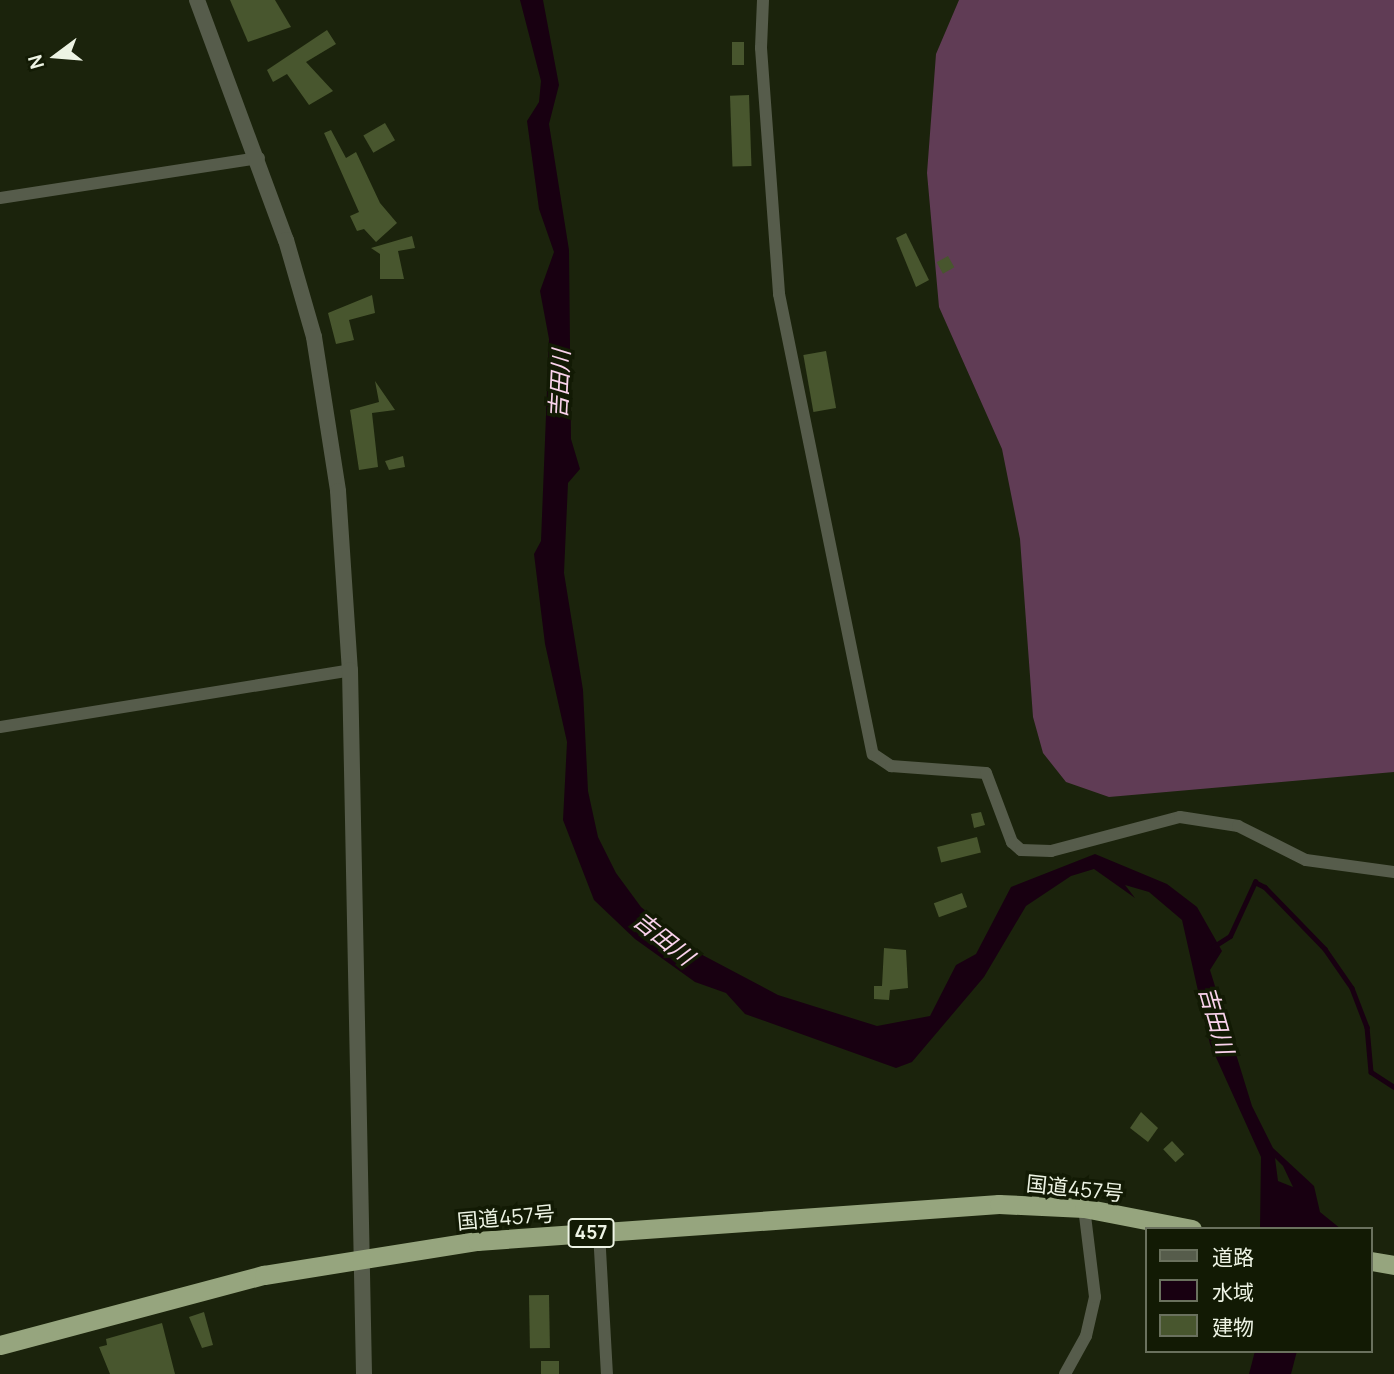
<!DOCTYPE html>
<meta charset="utf-8">
<style>
body{margin:0}
#map{position:relative;width:1394px;height:1374px;overflow:hidden;background:#1b230c;font-family:Manrope,"Noto Sans JP",sans-serif}
div>[style]{position:absolute}
.forest>*{inset:0;background:#603c55}
.water>*{inset:0;background:#180011}
.stream>*{height:4.5px;margin:-2.25px;padding:0 2.25px;transform-origin:2.25px;border-radius:2.25px;background:#180011}
.building>*{inset:0;background:#48562e;transform-origin:0 0}
.minor>*{height:12px;margin:-6px;padding:0 6px;transform-origin:6px;border-radius:6px;background:#565c4b}
.tertiary>*{height:16px;margin:-8px;padding:0 8px;transform-origin:8px;border-radius:8px;background:#565c4b}
.trunk>*{height:19px;margin:-9.5px;padding:0 9.5px;transform-origin:9.5px;border-radius:9.5px;background:#96a57e}
span{translate:-50% -50%;white-space:nowrap;text-align:center;line-height:1.15;-webkit-text-stroke:7px #121a04;paint-order:stroke}
.shield-label span{padding:2px 5px;background:#121a04;border:2px solid;border-radius:5px;-webkit-text-stroke-width:0}
.shield-label{font-size:19px;color:#edf3e4;font-weight:700}
.street-label{font-size:21px;color:#edf3e4}
.water-label{font-size:23px;color:#fbd3ed;font-style:italic}
.legend{position:absolute;left:1145px;top:1227px;width:228px;height:126px;box-sizing:border-box;background:#121a04;border:2px solid #6a715e;margin:0;padding:9px 12px;list-style:none;font-size:21px;color:#edf3e4}
.legend li{display:flex;align-items:center;gap:14px;height:35px}
.legend b{width:35px;border:2px solid #6a715e}
.north{position:absolute;left:21px;top:21px;width:70px;height:70px;-webkit-text-stroke:5px #121a04;paint-order:stroke;rotate:254deg;font-size:19px;font-weight:700;line-height:28px;text-align:center;color:#edf3e4}
.north::after{content:'';display:block;margin:auto;width:24px;height:32px;background:#edf3e4;clip-path:polygon(50% 0,100% 100%,50% 72%,0 100%)}
</style>
<div id="map">
<div class="forest">
<i style="clip-path:polygon(959px 0,1394px 0,1394px 772px,1109px 797px,1066px 782px,1043px 753px,1033px 717px,1020px 539px,1002px 449px,939px 307px,927px 173px,936px 54px)"></i>
</div>
<div class="water">
<i style="clip-path:polygon(evenodd,520px 0,543px 0,559px 85px,549px 124px,569px 250px,571px 439px,580px 469px,568px 483px,564px 573px,583px 690px,588px 791px,598px 837px,616px 873px,641px 907px,693px 950px,778px 995px,877px 1026px,930px 1016px,956px 965px,976px 954px,1011px 887px,1095px 854px,1167px 884px,1197px 907px,1222px 951px,1210px 970px,1252px 1106px,1273px 1148px,1314px 1186px,1320px 1212px,1341px 1229px,1260px 1229px,1261px 1157px,1210px 1044px,1182px 920px,1149px 892px,1125px 885px,1135px 898px,1094px 869px,1071px 876px,1026px 906px,984px 977px,912px 1062px,896px 1068px,745px 1014px,726px 993px,695px 982px,635px 939px,594px 900px,563px 820px,567px 742px,545px 644px,534px 554px,541px 541px,549px 339px,540px 291px,554px 252px,539px 209px,527px 121px,539px 102px,541px 81px,520px 0,1275px 1158px,1283px 1166px,1293px 1187px,1278px 1181px,1275px 1158px)"></i>
<i style="clip-path:polygon(1255px 1351px,1297px 1351px,1291px 1374px,1249px 1374px)"></i>
</div>
<div class="stream">
<i style="left:1213px;top:947px;width:20px;rotate:-33deg"></i>
<i style="left:1230px;top:936px;width:60px;rotate:-65.2deg"></i>
<i style="left:1255px;top:882px;width:11px;rotate:27deg"></i>
<i style="left:1265px;top:887px;width:86px;rotate:45.9deg"></i>
<i style="left:1325px;top:949px;width:47px;rotate:55.3deg"></i>
<i style="left:1352px;top:988px;width:42px;rotate:69deg"></i>
<i style="left:1367px;top:1027px;width:45px;rotate:84.9deg"></i>
<i style="left:1371px;top:1072px;width:27px;rotate:33deg"></i>
</div>
<div class="building">
<i style="clip-path:polygon(230px 0,275px 0,291px 27px,248px 42px)"></i>
<i style="clip-path:polygon(327px 30px,336px 44px,306px 62px,333px 91px,309px 105px,287px 74px,273px 82px,267px 70px)"></i>
<i style="left:732px;top:42px;width:12px;height:23px"></i>
<i style="left:749px;top:95px;width:71px;height:19px;rotate:88deg"></i>
<i style="left:385px;top:123px;width:20px;height:25px;rotate:60deg"></i>
<i style="clip-path:polygon(331px 130px,346px 158px,356px 152px,380px 203px,397px 223px,376px 242px,364px 229px,357px 231px,350px 216px,359px 212px,324px 133px)"></i>
<i style="clip-path:polygon(906px 233px,929px 280px,916px 287px,896px 238px)"></i>
<i style="clip-path:polygon(412px 236px,415px 248px,398px 251px,404px 279px,380px 279px,380px 254px,371px 248px)"></i>
<i style="left:948px;top:256px;width:13px;height:13px;rotate:61deg"></i>
<i style="clip-path:polygon(372px 295px,375px 313px,349px 320px,354px 340px,336px 344px,328px 313px)"></i>
<i style="left:826px;top:351px;width:58px;height:23px;rotate:80deg"></i>
<i style="clip-path:polygon(375px 381px,395px 410px,372px 413px,378px 467px,359px 470px,350px 410px,379px 402px)"></i>
<i style="clip-path:polygon(403px 456px,405px 467px,389px 470px,385px 461px)"></i>
<i style="clip-path:polygon(981px 812px,985px 825px,974px 828px,971px 814px)"></i>
<i style="left:977px;top:837px;width:16px;height:41px;rotate:76deg"></i>
<i style="left:962px;top:893px;width:15px;height:30px;rotate:70deg"></i>
<i style="clip-path:polygon(884px 948px,906px 950px,908px 988px,890px 990px,889px 1000px,874px 999px,874px 986px,882px 986px)"></i>
<i style="clip-path:polygon(1141px 1112px,1158px 1128px,1148px 1142px,1130px 1128px)"></i>
<i style="left:1172px;top:1141px;width:18px;height:12px;rotate:47deg"></i>
<i style="left:549px;top:1295px;width:53px;height:20px;rotate:89deg"></i>
<i style="clip-path:polygon(204px 1312px,213px 1345px,202px 1348px,189px 1317px)"></i>
<i style="clip-path:polygon(162px 1323px,175px 1374px,110px 1374px,99px 1347px,107px 1345px,106px 1339px)"></i>
<i style="left:559px;top:1361px;width:13px;height:18px;rotate:90deg"></i>
</div>
<div class="minor">
<i style="left:763px;top:0;width:48px;rotate:92.4deg"></i>
<i style="left:761px;top:48px;width:247px;rotate:85.8deg"></i>
<i style="left:779px;top:294px;width:470px;rotate:78.5deg"></i>
<i style="left:873px;top:754px;width:22px;rotate:34deg"></i>
<i style="left:891px;top:766px;width:95px;rotate:4.2deg"></i>
<i style="left:986px;top:773px;width:74px;rotate:69.4deg"></i>
<i style="left:1012px;top:842px;width:12px;rotate:42deg"></i>
<i style="left:1021px;top:850px;width:30px;rotate:2deg"></i>
<i style="left:1051px;top:851px;width:133px;rotate:-14.8deg"></i>
<i style="left:1180px;top:817px;width:59px;rotate:8.8deg"></i>
<i style="left:1238px;top:826px;width:76px;rotate:26.6deg"></i>
<i style="left:1306px;top:860px;width:89px;rotate:7.8deg"></i>
<i style="left:0;top:198px;width:262px;rotate:-8.8deg"></i>
<i style="left:0;top:727px;width:355px;rotate:-9.2deg"></i>
<i style="left:599px;top:1232px;width:142px;rotate:86.8deg"></i>
<i style="left:1065px;top:1374px;width:43px;rotate:-61.1deg"></i>
<i style="left:1086px;top:1336px;width:40px;rotate:-77deg"></i>
<i style="left:1095px;top:1297px;width:90px;rotate:-97deg"></i>
</div>
<div class="tertiary">
<i style="left:197px;top:0;width:256px;rotate:69.7deg"></i>
<i style="left:286px;top:240px;width:101px;rotate:73.9deg"></i>
<i style="left:314px;top:337px;width:156px;rotate:81.1deg"></i>
<i style="left:338px;top:491px;width:179px;rotate:86.2deg"></i>
<i style="left:350px;top:670px;width:704px;rotate:88.86deg"></i>
</div>
<div class="trunk">
<i style="left:1371px;top:1261px;width:23px;rotate:10deg"></i>
<i style="left:0;top:1345px;width:273px;rotate:-14.9deg"></i>
<i style="left:264px;top:1275px;width:216px;rotate:-9.1deg"></i>
<i style="left:477px;top:1241px;width:523px;rotate:-4.05deg"></i>
<i style="left:999px;top:1204px;width:85px;rotate:2.7deg"></i>
<i style="left:1084px;top:1208px;width:110px;rotate:11deg"></i>
</div>
<div class="shield-label">
<span style="left:591px;top:1233px">457</span>
</div>
<div class="street-label">
<span style="left:1075px;top:1188px;rotate:6deg">国道457号</span>
<span style="left:506px;top:1217px;rotate:-5deg">国道457号</span>
</div>
<div class="water-label">
<span style="left:559px;top:384px;rotate:-87deg">吉田川</span>
<span style="left:664px;top:938px;rotate:39deg">吉田川</span>
<span style="left:1217px;top:1020px;rotate:74deg">吉田川</span>
</div>
<ul class="legend">
<li><b style="height:9px;background:#565c4b"></b>道路</li>
<li><b style="height:19px;background:#180011"></b>水域</li>
<li><b style="height:19px;background:#48562e"></b>建物</li>
</ul>
<div class="north">N</div>
</div>
